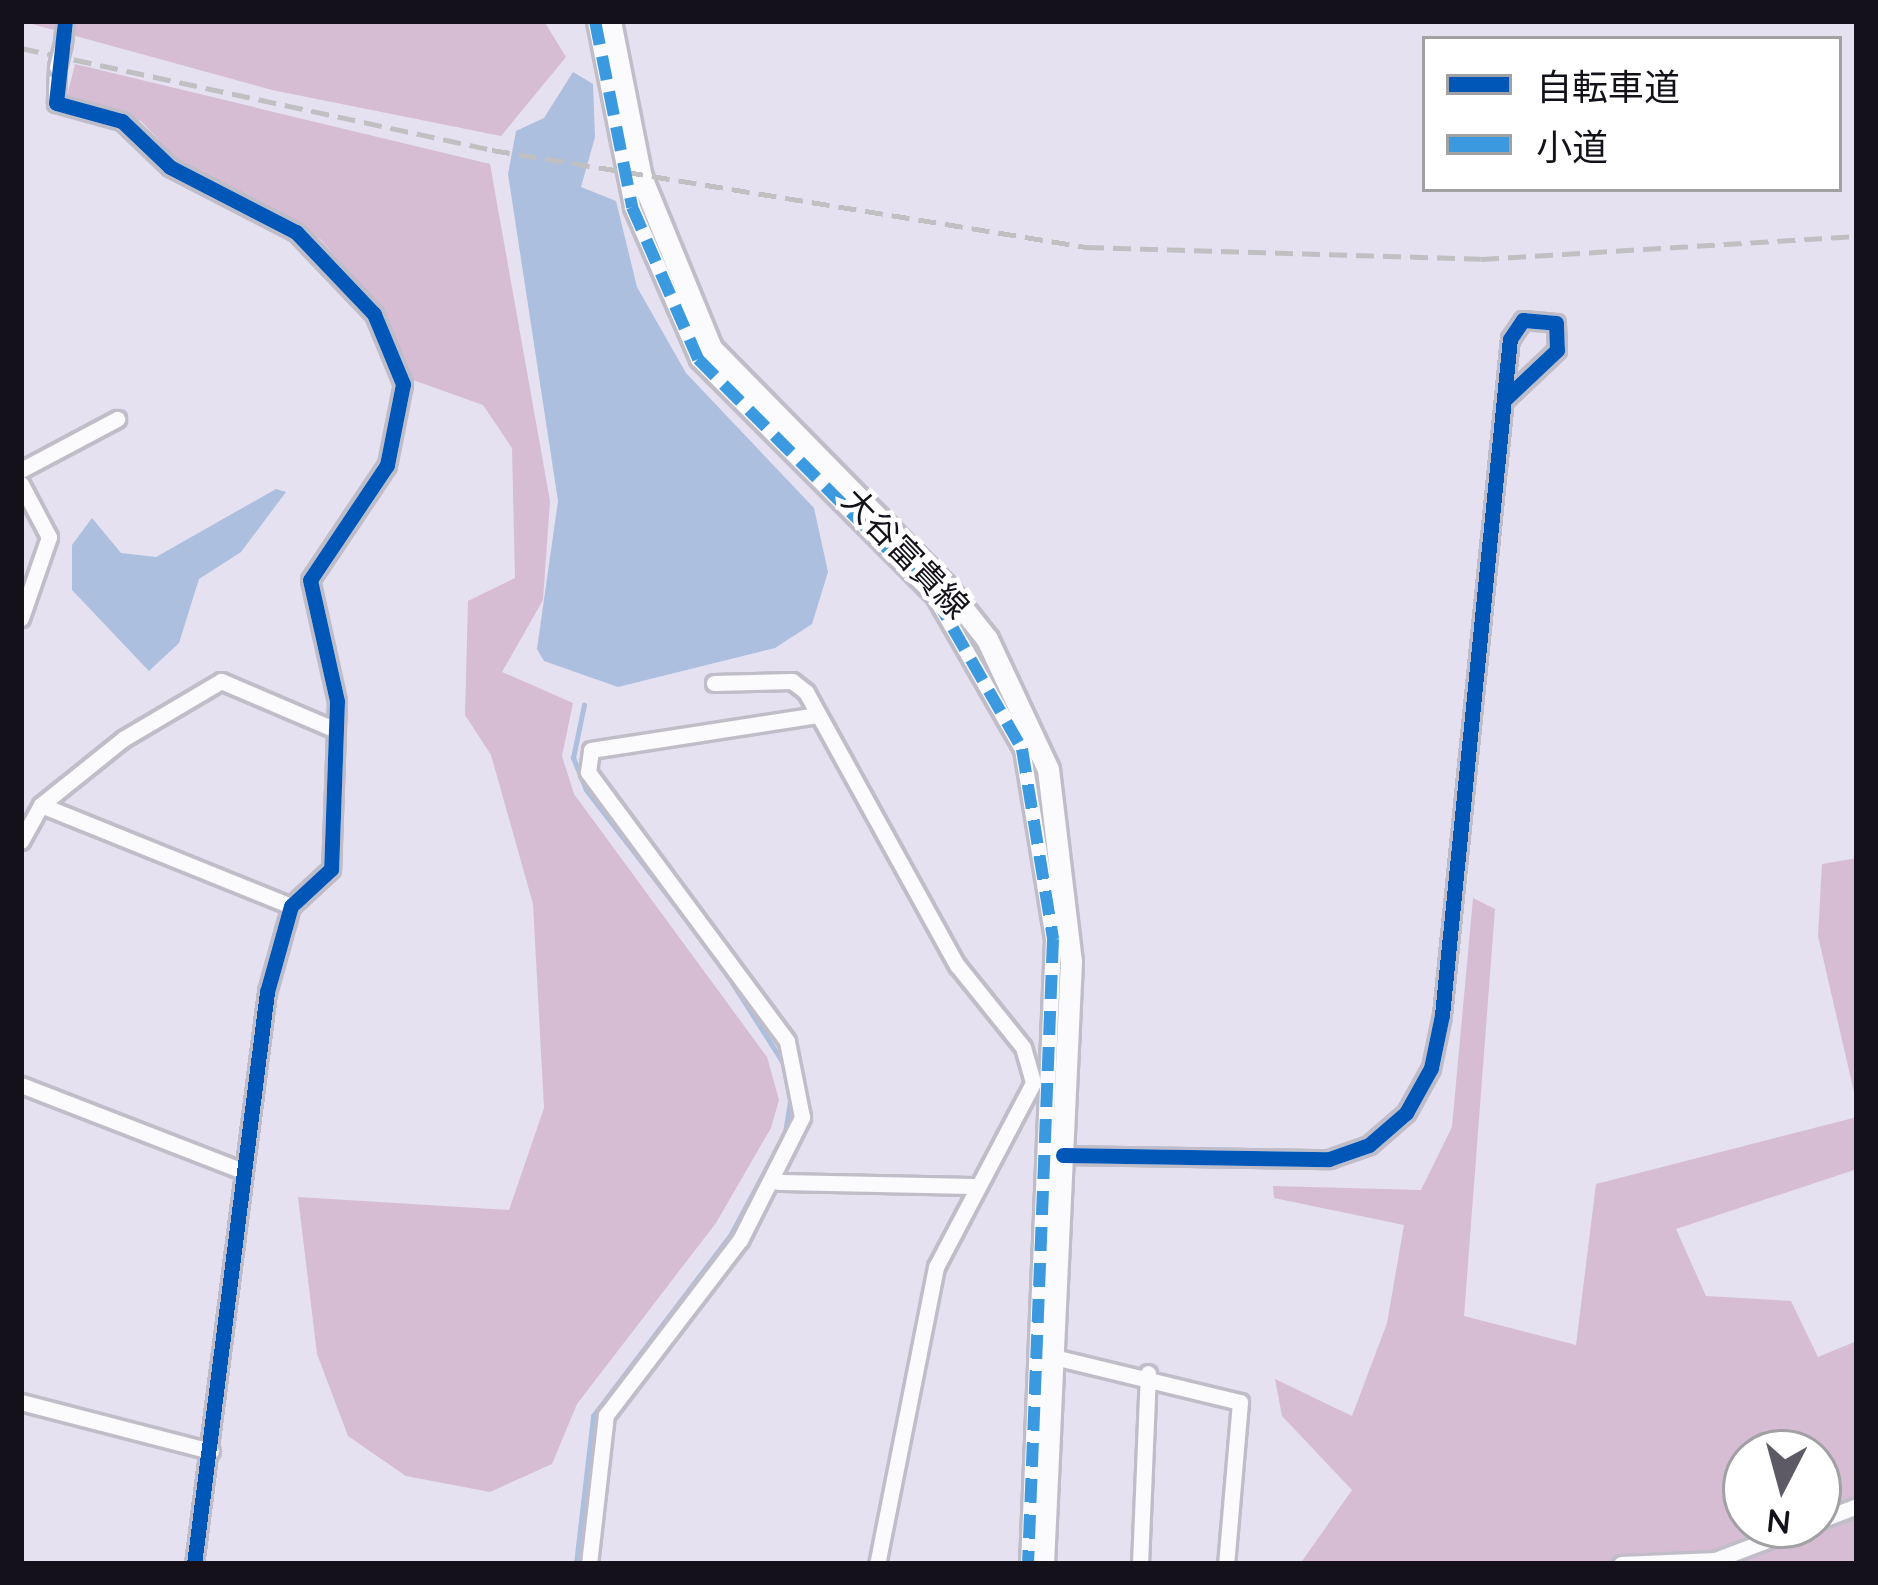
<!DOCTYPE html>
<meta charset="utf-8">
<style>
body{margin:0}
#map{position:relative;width:1878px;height:1585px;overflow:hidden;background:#e5e1f0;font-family:Quicksand,"Noto Sans JP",sans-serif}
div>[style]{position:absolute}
.forest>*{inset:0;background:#d6bdd3}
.water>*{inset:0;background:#adbfde}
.stream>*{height:4.5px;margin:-2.25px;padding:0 2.25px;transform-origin:2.25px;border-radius:2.25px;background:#adbfde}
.roads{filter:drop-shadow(3px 0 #c0bdc9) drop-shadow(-3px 0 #c0bdc9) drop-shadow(0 3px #c0bdc9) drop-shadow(0 -3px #c0bdc9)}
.street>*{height:15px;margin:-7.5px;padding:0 7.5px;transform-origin:7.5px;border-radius:7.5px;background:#fbfafd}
.secondary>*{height:21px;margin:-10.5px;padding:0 10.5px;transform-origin:10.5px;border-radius:10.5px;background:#fbfafd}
.rail>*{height:4.5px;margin-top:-2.25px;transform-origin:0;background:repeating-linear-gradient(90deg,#c0bfc2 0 18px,transparent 0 27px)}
.bridges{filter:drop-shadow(3px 0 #c0bdc9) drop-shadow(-3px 0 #c0bdc9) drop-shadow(0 3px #c0bdc9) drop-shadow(0 -3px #c0bdc9)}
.street-bridge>*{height:15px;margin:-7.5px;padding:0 7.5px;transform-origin:7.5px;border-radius:7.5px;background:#fbfafd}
.quiet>*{height:12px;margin-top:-6px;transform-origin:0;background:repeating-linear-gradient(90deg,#3b9adf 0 24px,transparent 0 36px)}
.cycleway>*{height:15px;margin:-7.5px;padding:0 7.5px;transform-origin:7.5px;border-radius:7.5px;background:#0057b8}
span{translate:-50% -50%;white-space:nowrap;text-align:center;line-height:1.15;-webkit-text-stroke:9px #fff;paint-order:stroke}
.street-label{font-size:33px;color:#14111a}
.frame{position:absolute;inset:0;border:24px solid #14111a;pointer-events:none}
.legend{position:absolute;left:1422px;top:36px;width:420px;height:156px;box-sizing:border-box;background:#fff;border:3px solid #a1a0a3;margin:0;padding:15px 21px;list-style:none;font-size:36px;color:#14111a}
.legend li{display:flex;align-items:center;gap:24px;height:60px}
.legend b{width:60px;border:3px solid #a1a0a3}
.north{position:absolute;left:1722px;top:1429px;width:120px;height:120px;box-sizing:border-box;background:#fff;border:3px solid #a1a0a3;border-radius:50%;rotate:186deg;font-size:33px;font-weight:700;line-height:48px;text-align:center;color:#14111a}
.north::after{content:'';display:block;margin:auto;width:42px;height:54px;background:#5d5a65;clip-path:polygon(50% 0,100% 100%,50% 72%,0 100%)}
</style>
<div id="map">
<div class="forest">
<i style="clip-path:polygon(21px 21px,544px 21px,566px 57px,501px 136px,272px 90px)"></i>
<i style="clip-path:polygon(75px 64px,490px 164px,550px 501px,543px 600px,502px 672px,573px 703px,562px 756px,574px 794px,767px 1057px,779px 1100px,771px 1128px,716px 1223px,577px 1404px,552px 1464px,490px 1492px,406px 1476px,348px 1436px,317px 1354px,298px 1197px,509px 1210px,544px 1108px,533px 904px,491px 755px,465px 715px,468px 601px,515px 578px,512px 448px,483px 405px,413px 380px,379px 305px,320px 239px,175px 157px,141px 121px,67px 96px)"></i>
<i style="clip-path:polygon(1857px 858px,1857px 1105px,1818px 936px,1822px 864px)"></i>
<i style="clip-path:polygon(evenodd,1473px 898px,1495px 909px,1464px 1316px,1576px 1345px,1596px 1184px,1857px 1117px,1857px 1169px,1676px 1229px,1706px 1296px,1791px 1301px,1818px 1357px,1857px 1341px,1857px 1564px,1300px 1564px,1352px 1490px,1282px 1416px,1275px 1379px,1352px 1416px,1387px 1323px,1404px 1225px,1274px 1198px,1273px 1186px,1421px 1190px,1452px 1127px,1473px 898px,1746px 1453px,1818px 1453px,1818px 1525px,1746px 1525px,1746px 1453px)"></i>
</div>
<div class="water">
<i style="clip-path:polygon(573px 72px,593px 84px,595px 137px,581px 187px,616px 201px,637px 287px,686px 373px,814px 508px,828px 572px,812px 624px,775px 648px,618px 687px,544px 661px,537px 649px,558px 501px,508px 174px,516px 131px,544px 118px)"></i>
<i style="clip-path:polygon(276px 489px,286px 492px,241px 552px,199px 579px,179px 643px,149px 671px,72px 590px,72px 545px,92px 518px,121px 553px,156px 557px)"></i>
</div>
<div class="stream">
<i style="left:576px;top:1564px;width:149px;rotate:-83.4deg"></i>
<i style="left:593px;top:1416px;width:228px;rotate:-52.8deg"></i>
<i style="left:731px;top:1234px;width:115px;rotate:-61.9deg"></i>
<i style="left:785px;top:1133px;width:33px;rotate:-81deg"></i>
<i style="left:790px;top:1100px;width:38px;rotate:-101deg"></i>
<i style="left:783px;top:1063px;width:121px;rotate:-122.5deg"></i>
<i style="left:718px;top:961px;width:216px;rotate:-127.7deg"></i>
<i style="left:586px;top:790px;width:35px;rotate:-112deg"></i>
<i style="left:573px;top:758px;width:54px;rotate:-78.3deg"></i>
</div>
<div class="roads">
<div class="street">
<i style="left:595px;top:21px;width:190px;rotate:78.7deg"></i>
<i style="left:632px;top:207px;width:166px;rotate:66.5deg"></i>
<i style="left:698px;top:359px;width:336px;rotate:45.1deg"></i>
<i style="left:935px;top:597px;width:175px;rotate:60.2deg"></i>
<i style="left:1022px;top:749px;width:193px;rotate:80.7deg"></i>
<i style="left:1053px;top:939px;width:625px;rotate:92.29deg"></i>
<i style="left:63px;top:43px;width:22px;rotate:-85deg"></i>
<i style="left:57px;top:67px;width:36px;rotate:92deg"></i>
<i style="left:56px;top:103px;width:68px;rotate:15.3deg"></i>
<i style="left:122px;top:121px;width:66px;rotate:43.8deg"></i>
<i style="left:170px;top:167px;width:142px;rotate:27.3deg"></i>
<i style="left:296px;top:232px;width:113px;rotate:46.4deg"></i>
<i style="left:374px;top:314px;width:76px;rotate:67.5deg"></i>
<i style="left:403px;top:384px;width:83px;rotate:101.2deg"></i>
<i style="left:387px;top:465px;width:138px;rotate:123.8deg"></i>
<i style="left:310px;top:580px;width:124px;rotate:77.4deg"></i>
<i style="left:337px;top:701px;width:168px;rotate:92deg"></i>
<i style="left:331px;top:869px;width:54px;rotate:137.2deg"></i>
<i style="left:291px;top:906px;width:89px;rotate:105.6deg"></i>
<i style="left:267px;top:992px;width:577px;rotate:97.27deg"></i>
<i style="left:21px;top:470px;width:109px;rotate:-28deg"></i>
<i style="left:21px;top:484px;width:60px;rotate:62.2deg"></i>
<i style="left:49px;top:537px;width:86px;rotate:109.1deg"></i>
<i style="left:714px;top:683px;width:78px;rotate:-1.5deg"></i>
<i style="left:792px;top:681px;width:18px;rotate:38deg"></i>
<i style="left:806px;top:692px;width:312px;rotate:61.1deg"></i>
<i style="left:957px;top:965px;width:105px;rotate:51.2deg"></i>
<i style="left:1023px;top:1047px;width:37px;rotate:74deg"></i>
<i style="left:1033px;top:1083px;width:208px;rotate:117.8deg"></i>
<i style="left:936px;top:1267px;width:303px;rotate:101.2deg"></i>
<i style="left:41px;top:805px;width:270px;rotate:22deg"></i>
<i style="left:21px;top:841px;width:41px;rotate:-60.9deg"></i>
<i style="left:41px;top:805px;width:105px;rotate:-38.8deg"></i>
<i style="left:123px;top:739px;width:114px;rotate:-30.6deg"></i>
<i style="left:221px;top:681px;width:125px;rotate:23.1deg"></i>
<i style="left:21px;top:1085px;width:238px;rotate:21.2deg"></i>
<i style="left:1063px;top:1155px;width:266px;rotate:0.9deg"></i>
<i style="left:1329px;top:1159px;width:42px;rotate:-19.3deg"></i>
<i style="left:1369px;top:1145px;width:49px;rotate:-40.9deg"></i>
<i style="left:1406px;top:1113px;width:51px;rotate:-60.9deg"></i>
<i style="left:1431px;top:1068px;width:54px;rotate:-78.3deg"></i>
<i style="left:1442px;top:1015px;width:679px;rotate:-84.26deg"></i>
<i style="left:1510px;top:339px;width:23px;rotate:-56deg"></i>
<i style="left:1523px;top:320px;width:33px;rotate:5deg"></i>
<i style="left:1556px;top:323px;width:27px;rotate:88deg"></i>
<i style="left:1557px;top:350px;width:71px;rotate:136.7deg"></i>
<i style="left:778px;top:1182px;width:198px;rotate:1.2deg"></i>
<i style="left:1054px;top:1357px;width:191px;rotate:13.6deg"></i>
<i style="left:1240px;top:1402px;width:163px;rotate:94.9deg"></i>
<i style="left:21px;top:1402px;width:196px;rotate:14.5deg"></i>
<i style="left:589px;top:1564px;width:150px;rotate:-83.5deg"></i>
<i style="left:606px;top:1415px;width:220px;rotate:-52.6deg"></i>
<i style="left:740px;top:1240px;width:138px;rotate:-63.2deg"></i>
<i style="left:802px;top:1117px;width:77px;rotate:-101.2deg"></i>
<i style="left:787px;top:1041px;width:335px;rotate:-126.5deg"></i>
<i style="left:588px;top:772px;width:22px;rotate:-82deg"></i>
<i style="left:591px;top:750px;width:229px;rotate:-8.8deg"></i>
<i style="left:1140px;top:1564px;width:191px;rotate:-87.6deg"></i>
<i style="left:1621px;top:1564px;width:94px;rotate:-2.4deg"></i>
<i style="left:1715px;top:1560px;width:152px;rotate:-20.8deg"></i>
</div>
<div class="secondary">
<i style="left:610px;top:21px;width:159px;rotate:78.8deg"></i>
<i style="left:641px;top:177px;width:185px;rotate:67.7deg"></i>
<i style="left:711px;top:348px;width:334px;rotate:45.5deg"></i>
<i style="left:945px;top:586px;width:68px;rotate:51.6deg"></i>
<i style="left:987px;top:639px;width:144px;rotate:64.9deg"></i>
<i style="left:1048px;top:769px;width:193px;rotate:83.2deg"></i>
<i style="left:1071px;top:961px;width:604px;rotate:92.66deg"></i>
</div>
</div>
<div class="rail">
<i style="left:21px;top:48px;width:482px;rotate:12.2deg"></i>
<i style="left:492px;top:150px;width:602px;rotate:9.27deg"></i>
<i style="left:1086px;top:247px;width:395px;rotate:1.7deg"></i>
<i style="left:1481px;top:259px;width:377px;rotate:-3.5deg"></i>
</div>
<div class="bridges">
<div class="street-bridge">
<i style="left:57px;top:67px;width:25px;rotate:-76deg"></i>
</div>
</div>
<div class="quiet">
<i style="left:595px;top:21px;width:190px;rotate:78.7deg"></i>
<i style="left:632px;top:207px;width:166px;rotate:66.5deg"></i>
<i style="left:698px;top:359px;width:336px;rotate:45.1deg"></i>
<i style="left:935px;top:597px;width:175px;rotate:60.2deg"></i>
<i style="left:1022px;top:749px;width:193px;rotate:80.7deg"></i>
<i style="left:1053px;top:939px;width:625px;rotate:92.29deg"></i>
</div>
<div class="cycleway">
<i style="left:65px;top:21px;width:82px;rotate:96.3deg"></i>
<i style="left:56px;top:103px;width:68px;rotate:15.3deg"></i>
<i style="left:122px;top:121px;width:66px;rotate:43.8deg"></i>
<i style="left:170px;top:167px;width:142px;rotate:27.3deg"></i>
<i style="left:296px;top:232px;width:113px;rotate:46.4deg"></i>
<i style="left:374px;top:314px;width:76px;rotate:67.5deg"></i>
<i style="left:403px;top:384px;width:83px;rotate:101.2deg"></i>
<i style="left:387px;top:465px;width:138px;rotate:123.8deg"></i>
<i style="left:310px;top:580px;width:124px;rotate:77.4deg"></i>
<i style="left:337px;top:701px;width:168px;rotate:92deg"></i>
<i style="left:331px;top:869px;width:54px;rotate:137.2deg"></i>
<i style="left:291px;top:906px;width:89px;rotate:105.6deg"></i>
<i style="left:267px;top:992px;width:577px;rotate:97.27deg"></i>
<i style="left:1063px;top:1155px;width:266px;rotate:0.9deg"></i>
<i style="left:1329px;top:1159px;width:42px;rotate:-19.3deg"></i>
<i style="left:1369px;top:1145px;width:49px;rotate:-40.9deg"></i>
<i style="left:1406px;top:1113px;width:51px;rotate:-60.9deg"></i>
<i style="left:1431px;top:1068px;width:54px;rotate:-78.3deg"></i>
<i style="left:1442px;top:1015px;width:679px;rotate:-84.26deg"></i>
<i style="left:1510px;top:339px;width:23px;rotate:-56deg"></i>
<i style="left:1523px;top:320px;width:33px;rotate:5deg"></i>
<i style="left:1556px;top:323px;width:27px;rotate:88deg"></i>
<i style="left:1557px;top:350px;width:71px;rotate:136.7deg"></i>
</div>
<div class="street-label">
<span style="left:906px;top:553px;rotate:46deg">大谷富貴線</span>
</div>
<div class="frame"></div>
<ul class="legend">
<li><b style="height:15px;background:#0057b8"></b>自転車道</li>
<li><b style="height:15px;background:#3b9adf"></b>小道</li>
</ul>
<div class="north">N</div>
</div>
